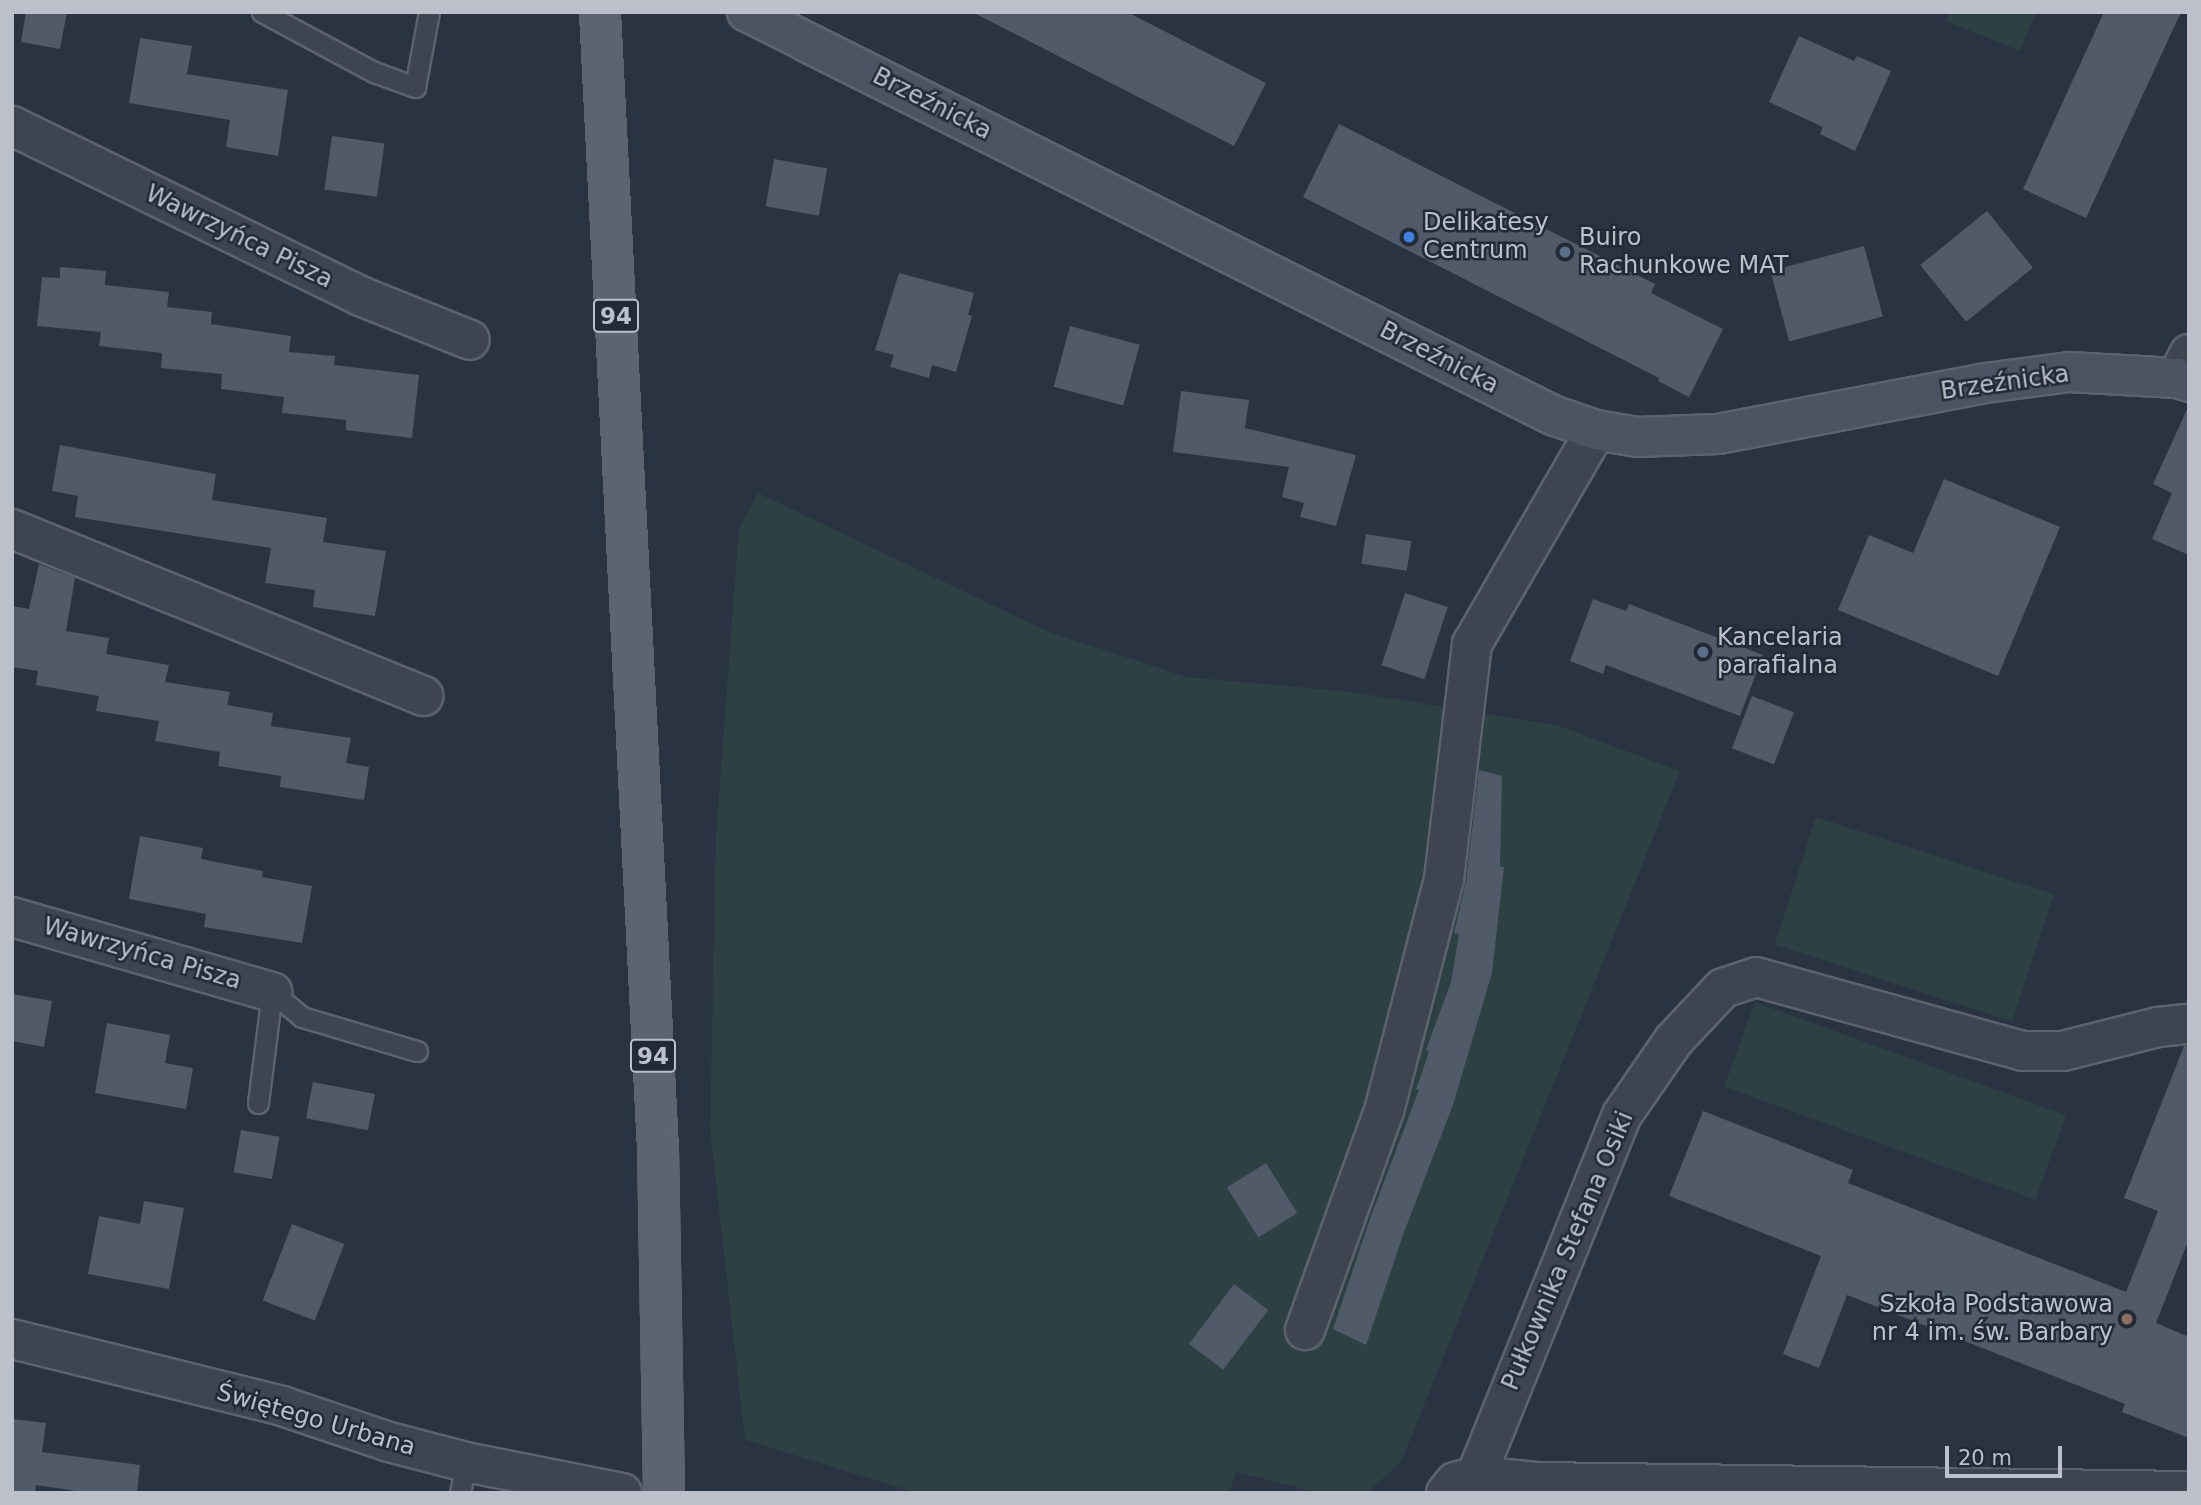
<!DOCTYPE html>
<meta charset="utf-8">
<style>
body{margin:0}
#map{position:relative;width:2201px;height:1505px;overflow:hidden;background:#2a3341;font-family:"DejaVu Sans",sans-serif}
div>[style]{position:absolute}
.green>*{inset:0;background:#2d4043;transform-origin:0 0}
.building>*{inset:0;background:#505a69;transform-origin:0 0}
.roads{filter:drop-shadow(2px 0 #5c636e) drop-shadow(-2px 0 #5c636e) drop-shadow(0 2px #5c636e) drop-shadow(0 -2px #5c636e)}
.lane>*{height:19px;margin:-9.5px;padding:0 9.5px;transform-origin:9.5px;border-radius:9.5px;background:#3e4551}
.street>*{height:38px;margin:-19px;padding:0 19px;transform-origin:19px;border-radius:19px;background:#3e4551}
.secondary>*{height:38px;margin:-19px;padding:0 19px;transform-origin:19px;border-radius:19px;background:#4c5463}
.primary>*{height:38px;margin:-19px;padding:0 19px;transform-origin:19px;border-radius:19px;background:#5c6471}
.dots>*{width:19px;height:19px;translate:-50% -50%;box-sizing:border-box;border:4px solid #222a36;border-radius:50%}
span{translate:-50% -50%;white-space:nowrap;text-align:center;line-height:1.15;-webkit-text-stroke:5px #222a36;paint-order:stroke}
.shield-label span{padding:2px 5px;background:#222a36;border:2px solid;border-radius:5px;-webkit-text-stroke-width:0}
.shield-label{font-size:23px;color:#bbc0cb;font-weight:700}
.street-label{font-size:24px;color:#bbc0cb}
.poi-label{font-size:24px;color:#bbc0cb}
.left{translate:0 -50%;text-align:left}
.right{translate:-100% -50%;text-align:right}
.frame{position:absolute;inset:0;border:14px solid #bbc0cb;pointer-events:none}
.scale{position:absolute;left:1945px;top:1446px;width:117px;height:32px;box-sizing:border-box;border:4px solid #bbc0cb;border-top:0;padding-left:9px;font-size:21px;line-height:24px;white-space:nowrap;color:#bbc0cb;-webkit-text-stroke:5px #222a36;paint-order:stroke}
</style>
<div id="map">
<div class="green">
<i style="clip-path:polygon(1950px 12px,2036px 12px,2020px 51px,1946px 21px)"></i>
<i style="clip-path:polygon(758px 493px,1047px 631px,1186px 677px,1352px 692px,1559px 726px,1680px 771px,1401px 1462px,1367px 1493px,1319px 1493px,1236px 1472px,1229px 1493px,917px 1493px,745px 1440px,710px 1129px,716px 835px,739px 528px)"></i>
<i style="left:1816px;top:817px;width:250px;height:134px;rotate:18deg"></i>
<i style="left:1755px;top:1002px;width:331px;height:90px;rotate:20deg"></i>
</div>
<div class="building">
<i style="clip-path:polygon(26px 12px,67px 12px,60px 49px,21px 42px)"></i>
<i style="clip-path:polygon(972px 12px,1127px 12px,1266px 83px,1234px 146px)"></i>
<i style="clip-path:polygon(2104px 12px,2181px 12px,2086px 218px,2023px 189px)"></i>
<i style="clip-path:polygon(1799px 36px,1854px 61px,1857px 56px,1891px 71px,1855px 151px,1820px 134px,1823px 127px,1769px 102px)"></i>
<i style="clip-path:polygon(140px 38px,192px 46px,187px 74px,288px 90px,278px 156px,226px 147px,230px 120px,129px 103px)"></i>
<i style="clip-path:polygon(1339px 124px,1655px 284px,1651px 293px,1723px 329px,1689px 397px,1658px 381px,1659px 378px,1303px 197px)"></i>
<i style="left:332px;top:136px;width:53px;height:54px;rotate:8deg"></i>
<i style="left:774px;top:159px;width:54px;height:48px;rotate:10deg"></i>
<i style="left:1987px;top:211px;width:73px;height:86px;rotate:51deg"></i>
<i style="left:1864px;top:246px;width:73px;height:97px;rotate:75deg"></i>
<i style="clip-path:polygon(60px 267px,106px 271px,105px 285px,169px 292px,167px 307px,212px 312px,211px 324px,291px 336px,289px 352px,335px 356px,334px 365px,419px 375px,412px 438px,346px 430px,346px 420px,282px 413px,284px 397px,221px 389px,222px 374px,161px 368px,162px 353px,99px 346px,101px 332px,37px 326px,42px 277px,60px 278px)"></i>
<i style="clip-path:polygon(899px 273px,974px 293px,968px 315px,972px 316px,956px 372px,932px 365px,929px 378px,890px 367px,894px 355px,875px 350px)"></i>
<i style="left:1070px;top:326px;width:72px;height:63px;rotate:15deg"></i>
<i style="clip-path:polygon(1181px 391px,1249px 400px,1245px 428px,1356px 455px,1336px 526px,1300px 517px,1304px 503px,1282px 497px,1289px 467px,1173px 452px)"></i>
<i style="clip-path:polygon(2189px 405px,2189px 555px,2152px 539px,2172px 493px,2153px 484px)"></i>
<i style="clip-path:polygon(60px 445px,216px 474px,212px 500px,327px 518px,323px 542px,386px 551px,375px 616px,313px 607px,315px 590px,265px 583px,271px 548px,75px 517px,78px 496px,52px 491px)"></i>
<i style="clip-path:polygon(1944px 479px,2060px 527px,1998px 676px,1838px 610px,1869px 535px,1913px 553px)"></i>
<i style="left:1366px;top:534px;width:46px;height:30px;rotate:9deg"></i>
<i style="clip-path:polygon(39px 564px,75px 578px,66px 631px,109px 638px,106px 654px,169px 665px,165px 682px,230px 692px,227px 705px,273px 713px,271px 726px,351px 738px,346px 763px,369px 767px,364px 800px,280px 787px,281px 776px,218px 766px,220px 752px,155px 741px,159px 721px,96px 711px,99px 696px,36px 685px,38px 671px,12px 667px,12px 606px,29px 609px)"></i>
<i style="left:1405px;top:593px;width:45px;height:76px;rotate:18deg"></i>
<i style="clip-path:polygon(1593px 599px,1626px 611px,1629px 604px,1763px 655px,1740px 716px,1606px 665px,1603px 674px,1570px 661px)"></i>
<i style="left:1752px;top:696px;width:45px;height:56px;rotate:21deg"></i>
<i style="clip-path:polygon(1479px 770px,1502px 776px,1500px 867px,1504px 867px,1492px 973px,1453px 1105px,1404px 1232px,1366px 1345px,1333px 1329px,1371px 1216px,1419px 1090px,1416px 1089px,1429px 1052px,1426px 1050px,1451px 982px,1459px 934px,1454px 933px,1466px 882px)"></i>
<i style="clip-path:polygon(140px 836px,203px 848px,201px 859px,263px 871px,262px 877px,312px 886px,302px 943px,204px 927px,206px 914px,129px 899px)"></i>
<i style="clip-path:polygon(12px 994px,52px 1001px,44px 1047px,12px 1041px)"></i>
<i style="clip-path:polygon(107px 1023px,170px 1035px,165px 1063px,193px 1068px,186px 1109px,95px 1093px)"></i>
<i style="clip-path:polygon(2184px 1046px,2189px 1046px,2189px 1239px,2156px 1323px,2189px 1337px,2189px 1438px,2122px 1412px,2125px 1404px,1847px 1295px,1819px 1368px,1783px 1354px,1821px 1256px,1669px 1196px,1703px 1111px,1853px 1170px,1848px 1183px,2126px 1292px,2158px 1211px,2124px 1198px)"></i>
<i style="left:313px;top:1082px;width:63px;height:37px;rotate:11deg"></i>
<i style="left:241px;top:1130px;width:39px;height:43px;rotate:10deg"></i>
<i style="left:1266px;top:1163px;width:59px;height:46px;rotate:58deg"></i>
<i style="clip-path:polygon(144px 1201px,184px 1208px,169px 1289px,88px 1274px,99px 1216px,140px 1224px)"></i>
<i style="left:292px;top:1224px;width:56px;height:82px;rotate:21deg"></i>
<i style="left:1234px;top:1284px;width:43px;height:75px;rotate:37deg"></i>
<i style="clip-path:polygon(12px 1419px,46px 1423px,42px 1452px,140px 1465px,137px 1493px,89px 1493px,36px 1485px,35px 1493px,12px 1493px)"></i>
</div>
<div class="roads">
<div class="lane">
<i style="left:262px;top:12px;width:127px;rotate:28.2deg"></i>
<i style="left:374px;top:72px;width:44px;rotate:20.1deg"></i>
<i style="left:415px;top:87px;width:76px;rotate:-79.4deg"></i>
<i style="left:258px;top:1103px;width:112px;rotate:-82.8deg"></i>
<i style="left:272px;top:992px;width:39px;rotate:40deg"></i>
<i style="left:302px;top:1017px;width:120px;rotate:16.5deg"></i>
<i style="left:460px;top:1493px;width:32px;rotate:-79deg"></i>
</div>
<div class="street">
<i style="left:12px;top:126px;width:387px;rotate:26deg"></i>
<i style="left:360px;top:296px;width:118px;rotate:21.8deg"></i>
<i style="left:2177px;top:378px;width:27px;rotate:-63deg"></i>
<i style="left:12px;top:529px;width:444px;rotate:22.1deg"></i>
<i style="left:12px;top:917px;width:271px;rotate:16.1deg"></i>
<i style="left:1305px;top:1330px;width:233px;rotate:-70.2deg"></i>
<i style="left:1384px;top:1111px;width:240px;rotate:-75.5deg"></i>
<i style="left:1444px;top:879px;width:237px;rotate:-83.2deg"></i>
<i style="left:1472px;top:644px;width:247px;rotate:-59.9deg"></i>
<i style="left:12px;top:1339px;width:278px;rotate:13.9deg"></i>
<i style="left:282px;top:1406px;width:113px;rotate:18.6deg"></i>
<i style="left:389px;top:1442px;width:80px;rotate:14.6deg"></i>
<i style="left:466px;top:1462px;width:159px;rotate:11.2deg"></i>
<i style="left:1476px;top:1476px;width:389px;rotate:-68deg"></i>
<i style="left:1622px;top:1115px;width:91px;rotate:-55.3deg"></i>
<i style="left:1674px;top:1040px;width:71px;rotate:-46.7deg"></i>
<i style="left:1723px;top:988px;width:35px;rotate:-18deg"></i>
<i style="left:1756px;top:977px;width:277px;rotate:15.5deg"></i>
<i style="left:2023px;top:1051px;width:40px"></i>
<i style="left:2063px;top:1051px;width:98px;rotate:-14.2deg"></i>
<i style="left:2158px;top:1027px;width:31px;rotate:-6deg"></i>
<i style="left:1446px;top:1493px;width:14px;rotate:-51deg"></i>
<i style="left:1455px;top:1482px;width:22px;rotate:-16deg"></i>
<i style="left:1476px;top:1476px;width:61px;rotate:5.6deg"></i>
<i style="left:1537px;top:1482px;width:652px;rotate:0.79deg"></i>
</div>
<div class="secondary">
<i style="left:747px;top:12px;width:903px;rotate:26.57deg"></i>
<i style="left:1555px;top:416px;width:43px;rotate:18.9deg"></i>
<i style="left:1596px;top:430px;width:42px;rotate:9.7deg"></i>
<i style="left:1637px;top:437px;width:81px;rotate:-2.1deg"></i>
<i style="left:1718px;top:434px;width:273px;rotate:-10.8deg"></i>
<i style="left:1986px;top:383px;width:84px;rotate:-7.5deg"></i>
<i style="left:2069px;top:372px;width:108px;rotate:3.2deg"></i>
<i style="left:2177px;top:378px;width:13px;rotate:18deg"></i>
</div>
<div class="primary">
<i style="left:600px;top:12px;width:1137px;rotate:87.08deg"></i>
<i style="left:658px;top:1148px;width:345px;rotate:89deg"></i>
</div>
</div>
<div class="dots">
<i style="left:1409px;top:237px;background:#3f7fe0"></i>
<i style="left:1565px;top:252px;background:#5c6f8a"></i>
<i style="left:1703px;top:652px;background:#5c6f8a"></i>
<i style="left:2127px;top:1319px;background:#8d6e63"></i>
</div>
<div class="shield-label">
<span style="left:616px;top:316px">94</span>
<span style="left:653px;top:1056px">94</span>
</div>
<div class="street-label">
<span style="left:932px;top:104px;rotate:27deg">Brzeźnicka</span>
<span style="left:239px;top:237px;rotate:26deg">Wawrzyńca Pisza</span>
<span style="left:1439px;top:358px;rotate:27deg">Brzeźnicka</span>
<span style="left:2005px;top:383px;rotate:-8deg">Brzeźnicka</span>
<span style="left:142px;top:954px;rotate:16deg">Wawrzyńca Pisza</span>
<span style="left:1568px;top:1251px;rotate:-67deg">Pułkownika Stefana Osiki</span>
<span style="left:316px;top:1420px;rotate:16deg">Świętego Urbana</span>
</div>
<div class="poi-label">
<span class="left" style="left:1423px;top:237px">Delikatesy<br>Centrum</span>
<span class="left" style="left:1579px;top:252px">Buiro<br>Rachunkowe MAT</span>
<span class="left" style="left:1717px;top:652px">Kancelaria<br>parafialna</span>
<span class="right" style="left:2113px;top:1319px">Szkoła Podstawowa<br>nr 4 im. św. Barbary</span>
</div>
<div class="frame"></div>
<div class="scale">20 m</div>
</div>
